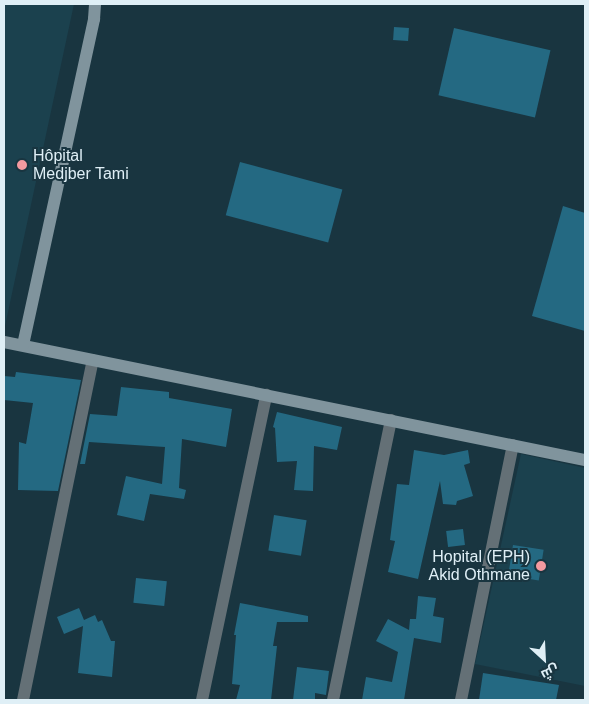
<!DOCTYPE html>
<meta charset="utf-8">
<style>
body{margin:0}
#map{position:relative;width:589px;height:704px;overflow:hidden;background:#193540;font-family:Arial,Cairo,sans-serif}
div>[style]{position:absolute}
.built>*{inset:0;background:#1b414e}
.building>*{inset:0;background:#246982;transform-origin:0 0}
.minor>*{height:12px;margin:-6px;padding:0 6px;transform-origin:6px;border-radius:6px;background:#647076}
.secondary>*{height:12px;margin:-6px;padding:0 6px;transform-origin:6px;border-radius:6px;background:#80949d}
.dots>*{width:14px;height:14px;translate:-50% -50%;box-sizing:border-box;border:2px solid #193540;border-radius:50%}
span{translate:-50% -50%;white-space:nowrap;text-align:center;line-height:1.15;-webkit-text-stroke:4px #193540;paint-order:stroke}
.poi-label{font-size:16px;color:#dfeff6}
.left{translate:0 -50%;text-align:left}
.right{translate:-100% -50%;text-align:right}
.frame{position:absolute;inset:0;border:5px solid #dfeff6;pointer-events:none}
.north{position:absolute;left:519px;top:634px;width:50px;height:50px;-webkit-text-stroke:4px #193540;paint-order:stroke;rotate:155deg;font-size:14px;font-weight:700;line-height:20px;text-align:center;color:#dfeff6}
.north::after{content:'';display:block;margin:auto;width:18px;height:22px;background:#dfeff6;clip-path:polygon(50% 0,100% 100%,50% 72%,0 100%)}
</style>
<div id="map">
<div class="built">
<i style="clip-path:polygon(4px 4px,74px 4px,5px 326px,4px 326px)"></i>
<i style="clip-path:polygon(521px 454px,585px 468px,585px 686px,475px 664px)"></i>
</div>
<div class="building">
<i style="left:394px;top:27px;width:15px;height:13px;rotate:4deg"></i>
<i style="left:454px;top:28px;width:99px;height:69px;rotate:13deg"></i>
<i style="left:240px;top:162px;width:106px;height:55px;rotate:15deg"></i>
<i style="clip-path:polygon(563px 206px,585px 213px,585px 331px,532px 316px)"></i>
<i style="clip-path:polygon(16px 372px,81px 380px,58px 491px,18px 490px,19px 442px,26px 444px,33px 403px,4px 400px,4px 376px,15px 377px)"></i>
<i style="clip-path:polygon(121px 387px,169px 392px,169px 398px,232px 409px,226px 447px,182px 439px,179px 488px,186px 490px,184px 499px,150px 494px,144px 521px,117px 515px,126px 476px,162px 484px,165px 447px,89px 442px,85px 464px,80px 464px,90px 414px,117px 416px)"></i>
<i style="clip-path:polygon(277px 412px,342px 427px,337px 450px,314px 446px,313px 491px,294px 490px,297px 461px,277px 462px,275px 428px,273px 427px)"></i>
<i style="clip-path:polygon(414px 450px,444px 455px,468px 450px,470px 463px,464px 465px,473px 496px,457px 501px,456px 505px,443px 504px,440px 481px,418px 579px,388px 572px,395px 541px,390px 540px,397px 484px,409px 485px)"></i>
<i style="left:274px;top:515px;width:33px;height:36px;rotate:9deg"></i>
<i style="left:463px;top:529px;width:16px;height:17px;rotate:83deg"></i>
<i style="left:513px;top:545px;width:31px;height:31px;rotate:9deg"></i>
<i style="left:136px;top:578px;width:31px;height:25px;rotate:6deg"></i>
<i style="clip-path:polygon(418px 596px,436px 598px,433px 616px,444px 618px,441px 643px,414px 638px,404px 700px,362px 700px,366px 677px,392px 682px,398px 652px,376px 641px,388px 619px,409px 630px,410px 619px,416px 619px)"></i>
<i style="clip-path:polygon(240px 603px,308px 616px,308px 622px,277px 622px,273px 646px,277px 646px,271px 700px,236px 700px,240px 685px,232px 684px,236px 635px,234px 635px)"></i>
<i style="clip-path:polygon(79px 608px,84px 620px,95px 615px,98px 622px,102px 620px,111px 641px,115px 641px,112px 677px,78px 673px,83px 626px,64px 634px,57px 617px)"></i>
<i style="clip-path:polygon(297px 667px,329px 671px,326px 695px,315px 693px,315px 700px,293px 700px)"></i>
<i style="clip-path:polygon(483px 673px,559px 685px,556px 700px,479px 700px)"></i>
</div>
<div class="minor">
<i style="left:23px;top:700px;width:347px;rotate:-78.4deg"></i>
<i style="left:202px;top:700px;width:312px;rotate:-78.1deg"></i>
<i style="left:333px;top:700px;width:286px;rotate:-78.3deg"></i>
<i style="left:461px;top:700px;width:260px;rotate:-78.5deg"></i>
</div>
<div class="secondary">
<i style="left:4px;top:342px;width:593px;rotate:11.48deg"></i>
<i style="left:23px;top:345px;width:334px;rotate:-77.7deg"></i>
<i style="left:94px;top:19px;width:15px;rotate:-86deg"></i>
</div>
<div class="dots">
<i style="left:22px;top:165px;background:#f49aa0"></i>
<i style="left:541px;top:566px;background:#f49aa0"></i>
</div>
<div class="poi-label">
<span class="left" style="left:33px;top:165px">Hôpital<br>Medjber Tami</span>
<span class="right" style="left:530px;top:566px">Hopital (EPH)<br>Akid Othmane</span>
</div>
<div class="frame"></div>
<div class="north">ش</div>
</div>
